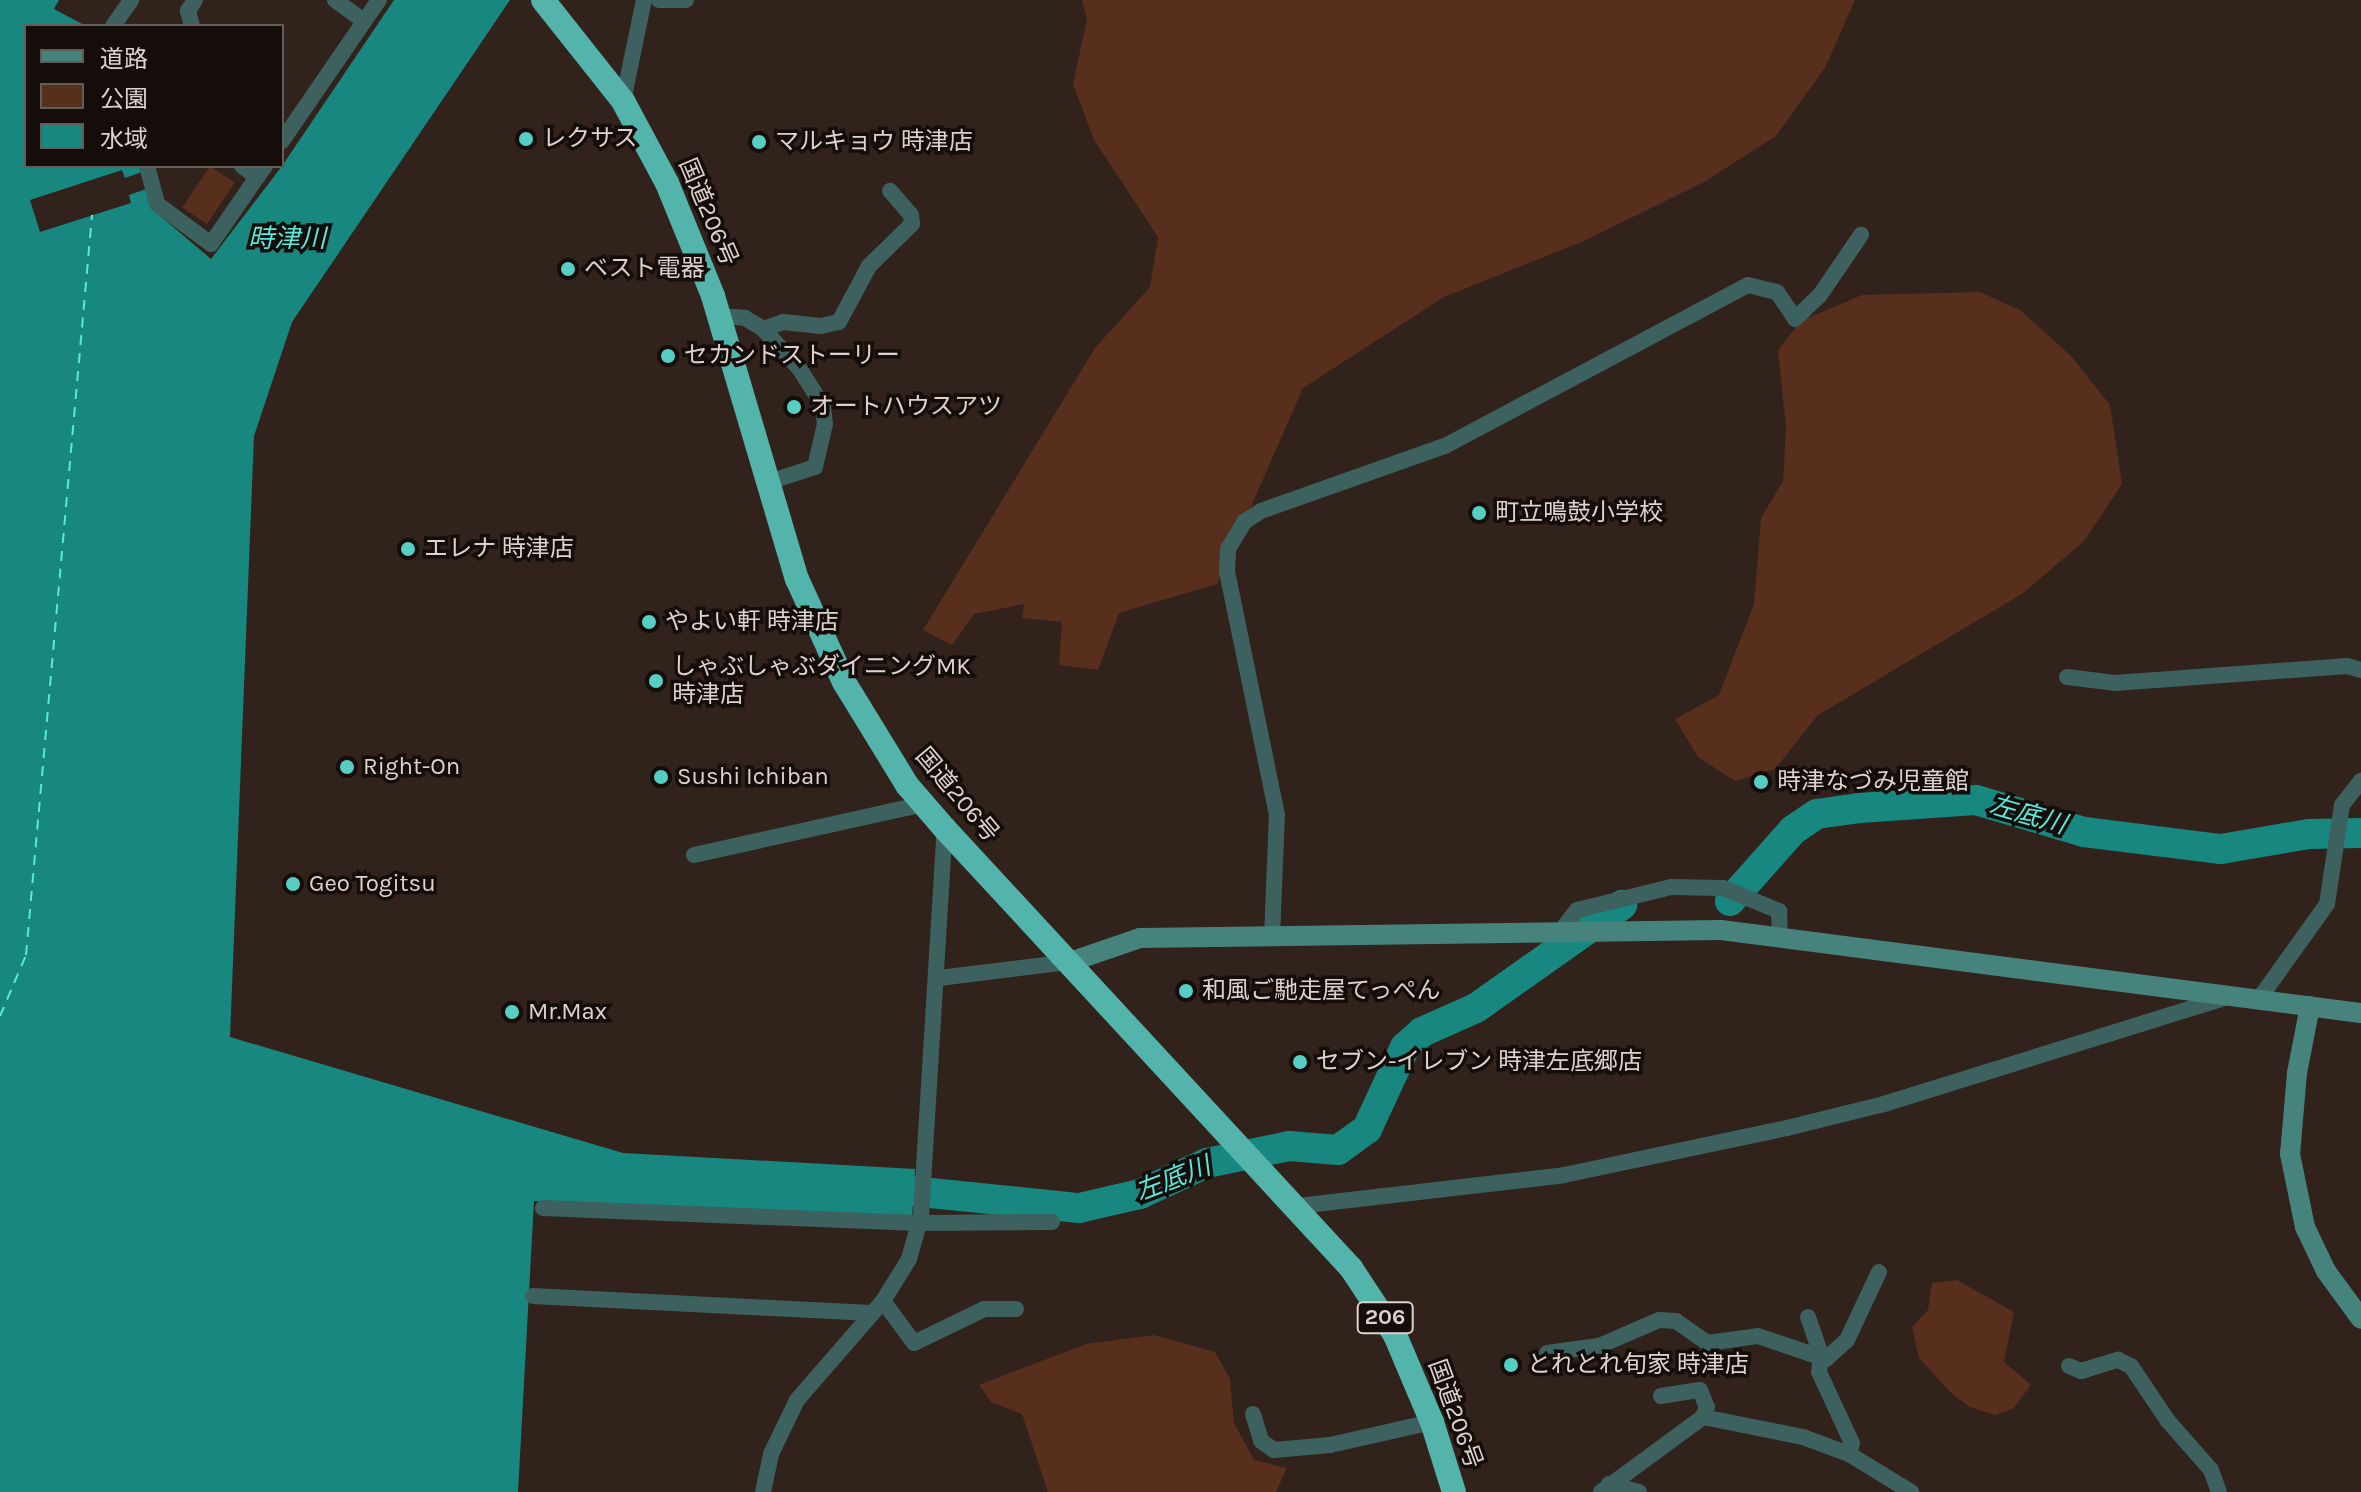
<!DOCTYPE html>
<meta charset="utf-8">
<style>
body{margin:0}
#map{position:relative;width:2361px;height:1492px;overflow:hidden;background:#31221c;font-family:Karla,"Noto Sans JP",sans-serif}
div>[style]{position:absolute}
.green>*{inset:0;background:#582e1d;transform-origin:0 0}
.water>*{inset:0;background:#17877f}
.pier>*{inset:0;background:#31221c}
.river>*{height:30px;margin:-15px;padding:0 15px;transform-origin:15px;border-radius:15px;background:#17877f}
.ferry>*{height:2px;margin-top:-1px;transform-origin:0;background:repeating-linear-gradient(90deg,#58e8dc 0 10px,transparent 0 18px)}
.street>*{height:16px;margin:-8px;padding:0 8px;transform-origin:8px;border-radius:8px;background:#3d615e}
.secondary>*{height:20px;margin:-10px;padding:0 10px;transform-origin:10px;border-radius:10px;background:#47837d}
.highway>*{height:24px;margin:-12px;padding:0 12px;transform-origin:12px;border-radius:12px;background:#52b4ab}
.dots>*{width:22px;height:22px;translate:-50% -50%;box-sizing:border-box;border:4px solid #140d0a;border-radius:50%}
span{translate:-50% -50%;white-space:nowrap;text-align:center;line-height:1.15;-webkit-text-stroke:7px #140d0a;paint-order:stroke}
.shield-label span{padding:2px 6px;background:#140d0a;border:2px solid;border-radius:6px;-webkit-text-stroke-width:0}
.shield-label{font-size:22px;color:#ddd2ce;font-weight:700}
.poi-label{font-size:24px;color:#ddd2ce}
.left{translate:0 -50%;text-align:left}
.street-label{font-size:24px;color:#ddd2ce}
.water-label{font-size:26px;color:#58e8dc;font-style:italic}
.legend{position:absolute;left:24px;top:24px;width:260px;height:144px;box-sizing:border-box;background:#140d0a;border:2px solid #645c58;margin:0;padding:10px 14px;list-style:none;font-size:24px;color:#ddd2ce}
.legend li{display:flex;align-items:center;gap:16px;height:40px}
.legend b{width:40px;border:2px solid #645c58}
</style>
<div id="map">
<div class="green">
<i style="clip-path:polygon(1082px 0,1855px 0,1825px 68px,1776px 136px,1704px 182px,1584px 241px,1444px 297px,1303px 388px,1217px 584px,1119px 613px,1098px 670px,1059px 665px,1062px 622px,1022px 618px,1024px 604px,974px 614px,952px 645px,923px 630px,1095px 348px,1150px 287px,1158px 237px,1094px 140px,1073px 84px,1087px 19px)"></i>
<i style="left:210px;top:166px;width:30px;height:50px;rotate:34deg"></i>
<i style="clip-path:polygon(1980px 292px,2020px 310px,2071px 356px,2110px 405px,2122px 484px,2085px 540px,2022px 594px,1818px 715px,1775px 769px,1735px 781px,1698px 757px,1675px 719px,1719px 695px,1754px 604px,1761px 518px,1783px 481px,1786px 428px,1778px 350px,1801px 321px,1862px 295px)"></i>
<i style="clip-path:polygon(1957px 1280px,2014px 1312px,2004px 1362px,2031px 1385px,2014px 1408px,1995px 1415px,1970px 1407px,1952px 1394px,1919px 1358px,1912px 1327px,1928px 1310px,1932px 1283px)"></i>
<i style="clip-path:polygon(1154px 1335px,1215px 1352px,1230px 1379px,1234px 1423px,1254px 1460px,1287px 1468px,1276px 1492px,1048px 1492px,1022px 1414px,991px 1402px,979px 1385px,1086px 1344px)"></i>
</div>
<div class="water">
<i style="clip-path:polygon(0 0,59px 0,54px 9px,86px 26px,26px 26px,26px 166px,139px 166px,152px 209px,211px 259px,282px 166px,394px 0,510px 0,292px 322px,254px 436px,230px 1037px,623px 1153px,915px 1169px,912px 1219px,534px 1201px,518px 1492px,0 1492px)"></i>
</div>
<div class="pier">
<i style="clip-path:polygon(122px 170px,125px 178px,145px 171px,149px 188px,129px 195px,131px 203px,40px 232px,30px 200px)"></i>
</div>
<div class="river">
<i style="left:1730px;top:901px;width:95px;rotate:-48.4deg"></i>
<i style="left:1793px;top:830px;width:29px;rotate:-34deg"></i>
<i style="left:1817px;top:814px;width:42px;rotate:-8.1deg"></i>
<i style="left:1859px;top:808px;width:117px;rotate:-3.9deg"></i>
<i style="left:1976px;top:800px;width:113px;rotate:16.5deg"></i>
<i style="left:2084px;top:832px;width:138px;rotate:7.1deg"></i>
<i style="left:2221px;top:849px;width:89px;rotate:-9.7deg"></i>
<i style="left:2309px;top:834px;width:52px;rotate:-1.1deg"></i>
<i style="left:891px;top:1189px;width:189px;rotate:5.8deg"></i>
<i style="left:1079px;top:1208px;width:63px;rotate:-12.9deg"></i>
<i style="left:1140px;top:1194px;width:74px;rotate:-24.8deg"></i>
<i style="left:1207px;top:1163px;width:84px;rotate:-11.7deg"></i>
<i style="left:1289px;top:1146px;width:49px;rotate:4.7deg"></i>
<i style="left:1338px;top:1150px;width:36px;rotate:-36deg"></i>
<i style="left:1367px;top:1129px;width:90px;rotate:-65.1deg"></i>
<i style="left:1405px;top:1047px;width:23px;rotate:-41deg"></i>
<i style="left:1422px;top:1032px;width:59px;rotate:-24deg"></i>
<i style="left:1476px;top:1008px;width:179px;rotate:-35.2deg"></i>
</div>
<div class="ferry">
<i style="left:0;top:1016px;width:66px;rotate:-66.9deg"></i>
<i style="left:26px;top:955px;width:743px;rotate:-84.9deg"></i>
</div>
<div class="street">
<i style="left:335px;top:0;width:36px;rotate:36deg"></i>
<i style="left:659px;top:0;width:27px"></i>
<i style="left:113px;top:26px;width:32px;rotate:-55deg"></i>
<i style="left:192px;top:26px;width:16px;rotate:-105deg"></i>
<i style="left:188px;top:11px;width:13px;rotate:-58deg"></i>
<i style="left:623px;top:101px;width:103px;rotate:-78.3deg"></i>
<i style="left:282px;top:141px;width:171px;rotate:-55.5deg"></i>
<i style="left:147px;top:166px;width:39px;rotate:75deg"></i>
<i style="left:157px;top:204px;width:67px;rotate:36.5deg"></i>
<i style="left:211px;top:244px;width:81px;rotate:-55.5deg"></i>
<i style="left:242px;top:166px;width:19px;rotate:36deg"></i>
<i style="left:257px;top:177px;width:14px;rotate:-54deg"></i>
<i style="left:719px;top:316px;width:26px;rotate:4deg"></i>
<i style="left:745px;top:318px;width:21px;rotate:31deg"></i>
<i style="left:763px;top:329px;width:53px;rotate:47.3deg"></i>
<i style="left:799px;top:368px;width:45px;rotate:57.7deg"></i>
<i style="left:823px;top:406px;width:18px;rotate:84deg"></i>
<i style="left:825px;top:424px;width:44px;rotate:103.1deg"></i>
<i style="left:815px;top:467px;width:52px;rotate:161.9deg"></i>
<i style="left:763px;top:329px;width:21px;rotate:-19deg"></i>
<i style="left:783px;top:322px;width:38px;rotate:6deg"></i>
<i style="left:821px;top:326px;width:18px;rotate:-13deg"></i>
<i style="left:839px;top:322px;width:64px;rotate:-61.8deg"></i>
<i style="left:869px;top:266px;width:60px;rotate:-44.3deg"></i>
<i style="left:912px;top:224px;width:9px;rotate:-96deg"></i>
<i style="left:911px;top:215px;width:32px;rotate:-131deg"></i>
<i style="left:2067px;top:677px;width:48px;rotate:7.1deg"></i>
<i style="left:2115px;top:683px;width:233px;rotate:-4.2deg"></i>
<i style="left:2347px;top:666px;width:15px;rotate:16deg"></i>
<i style="left:694px;top:855px;width:236px;rotate:-12.5deg"></i>
<i style="left:1559px;top:933px;width:29px;rotate:-52deg"></i>
<i style="left:1577px;top:910px;width:97px;rotate:-13.7deg"></i>
<i style="left:1671px;top:887px;width:52px;rotate:1.1deg"></i>
<i style="left:1723px;top:888px;width:61px;rotate:22.3deg"></i>
<i style="left:1779px;top:911px;width:25px;rotate:88deg"></i>
<i style="left:1272px;top:937px;width:122px;rotate:-87.7deg"></i>
<i style="left:1277px;top:815px;width:249px;rotate:-101.6deg"></i>
<i style="left:1227px;top:571px;width:22px;rotate:-87deg"></i>
<i style="left:1228px;top:549px;width:31px;rotate:-59deg"></i>
<i style="left:1244px;top:522px;width:20px;rotate:-33deg"></i>
<i style="left:1261px;top:511px;width:195px;rotate:-19.5deg"></i>
<i style="left:1445px;top:446px;width:343px;rotate:-28deg"></i>
<i style="left:1748px;top:285px;width:30px;rotate:14deg"></i>
<i style="left:1777px;top:292px;width:32px;rotate:56deg"></i>
<i style="left:1795px;top:319px;width:35px;rotate:-44deg"></i>
<i style="left:1820px;top:295px;width:73px;rotate:-55.7deg"></i>
<i style="left:939px;top:978px;width:132px;rotate:-7deg"></i>
<i style="left:2259px;top:999px;width:117px;rotate:-54.4deg"></i>
<i style="left:2327px;top:904px;width:100px;rotate:-81.4deg"></i>
<i style="left:2342px;top:805px;width:31px;rotate:-52deg"></i>
<i style="left:1298px;top:1206px;width:268px;rotate:-6.6deg"></i>
<i style="left:1564px;top:1175px;width:228px;rotate:-11.9deg"></i>
<i style="left:1787px;top:1128px;width:100px;rotate:-13.9deg"></i>
<i style="left:1884px;top:1104px;width:359px;rotate:-17.3deg"></i>
<i style="left:543px;top:1208px;width:376px;rotate:2.3deg"></i>
<i style="left:919px;top:1223px;width:133px;rotate:-0.4deg"></i>
<i style="left:533px;top:1296px;width:338px;rotate:2.9deg"></i>
<i style="left:883px;top:1301px;width:52px;rotate:53.6deg"></i>
<i style="left:914px;top:1343px;width:78px;rotate:-25.9deg"></i>
<i style="left:984px;top:1309px;width:32px"></i>
<i style="left:1808px;top:1317px;width:39px;rotate:71deg"></i>
<i style="left:1821px;top:1354px;width:18px;rotate:96deg"></i>
<i style="left:1819px;top:1372px;width:78px;rotate:65.1deg"></i>
<i style="left:1852px;top:1443px;width:11px;rotate:105deg"></i>
<i style="left:1547px;top:1353px;width:52px;rotate:-7.7deg"></i>
<i style="left:1599px;top:1346px;width:65px;rotate:-23.4deg"></i>
<i style="left:1659px;top:1320px;width:17px;rotate:3deg"></i>
<i style="left:1676px;top:1321px;width:38px;rotate:35deg"></i>
<i style="left:1707px;top:1343px;width:51px;rotate:-7.8deg"></i>
<i style="left:1758px;top:1336px;width:72px;rotate:18.7deg"></i>
<i style="left:1826px;top:1359px;width:28px;rotate:-42deg"></i>
<i style="left:1847px;top:1340px;width:75px;rotate:-64.8deg"></i>
<i style="left:2069px;top:1366px;width:13px;rotate:23deg"></i>
<i style="left:2081px;top:1371px;width:39px;rotate:-17deg"></i>
<i style="left:2118px;top:1360px;width:14px;rotate:25deg"></i>
<i style="left:2131px;top:1366px;width:66px;rotate:56.1deg"></i>
<i style="left:2168px;top:1421px;width:65px;rotate:48.7deg"></i>
<i style="left:2211px;top:1470px;width:23px;rotate:70deg"></i>
<i style="left:1661px;top:1396px;width:39px;rotate:-9deg"></i>
<i style="left:1700px;top:1390px;width:18px;rotate:68deg"></i>
<i style="left:1707px;top:1407px;width:11px;rotate:112deg"></i>
<i style="left:1253px;top:1414px;width:28px;rotate:73deg"></i>
<i style="left:1261px;top:1441px;width:16px;rotate:35deg"></i>
<i style="left:1274px;top:1450px;width:56px;rotate:-5.1deg"></i>
<i style="left:1330px;top:1445px;width:105px;rotate:-12.7deg"></i>
<i style="left:1609px;top:1484px;width:31px;rotate:15deg"></i>
<i style="left:763px;top:1492px;width:39px;rotate:-78deg"></i>
<i style="left:771px;top:1454px;width:60px;rotate:-64.3deg"></i>
<i style="left:797px;top:1400px;width:131px;rotate:-49deg"></i>
<i style="left:883px;top:1301px;width:49px;rotate:-58.2deg"></i>
<i style="left:909px;top:1259px;width:45px;rotate:-74.4deg"></i>
<i style="left:921px;top:1216px;width:388px;rotate:-86.5deg"></i>
<i style="left:1601px;top:1492px;width:127px;rotate:-36.3deg"></i>
<i style="left:1703px;top:1417px;width:102px;rotate:11.3deg"></i>
<i style="left:1803px;top:1437px;width:49px;rotate:20.3deg"></i>
<i style="left:1849px;top:1454px;width:73px;rotate:31.5deg"></i>
</div>
<div class="secondary">
<i style="left:1070px;top:962px;width:74px;rotate:-18.9deg"></i>
<i style="left:1140px;top:938px;width:581px;rotate:-0.79deg"></i>
<i style="left:1721px;top:930px;width:645px;rotate:7.39deg"></i>
<i style="left:2310px;top:1006px;width:68px;rotate:101deg"></i>
<i style="left:2297px;top:1073px;width:81px;rotate:94.9deg"></i>
<i style="left:2290px;top:1154px;width:75px;rotate:78.4deg"></i>
<i style="left:2305px;top:1227px;width:49px;rotate:64.5deg"></i>
<i style="left:2326px;top:1271px;width:59px;rotate:53.9deg"></i>
</div>
<div class="highway">
<i style="left:543px;top:0;width:129px;rotate:51.6deg"></i>
<i style="left:623px;top:101px;width:93px;rotate:61.8deg"></i>
<i style="left:667px;top:183px;width:122px;rotate:67.8deg"></i>
<i style="left:713px;top:296px;width:295px;rotate:73.5deg"></i>
<i style="left:797px;top:579px;width:113px;rotate:65.5deg"></i>
<i style="left:844px;top:682px;width:121px;rotate:58.5deg"></i>
<i style="left:907px;top:785px;width:58px;rotate:49.2deg"></i>
<i style="left:945px;top:829px;width:598px;rotate:47.24deg"></i>
<i style="left:1351px;top:1268px;width:80px;rotate:56.7deg"></i>
<i style="left:1395px;top:1335px;width:95px;rotate:67deg"></i>
<i style="left:1432px;top:1422px;width:73px;rotate:72.6deg"></i>
</div>
<div class="dots">
<i style="left:526px;top:139px;background:#56cec4"></i>
<i style="left:759px;top:142px;background:#56cec4"></i>
<i style="left:568px;top:269px;background:#56cec4"></i>
<i style="left:668px;top:356px;background:#56cec4"></i>
<i style="left:794px;top:407px;background:#56cec4"></i>
<i style="left:1479px;top:513px;background:#56cec4"></i>
<i style="left:408px;top:549px;background:#56cec4"></i>
<i style="left:649px;top:622px;background:#56cec4"></i>
<i style="left:656px;top:681px;background:#56cec4"></i>
<i style="left:347px;top:767px;background:#56cec4"></i>
<i style="left:661px;top:777px;background:#56cec4"></i>
<i style="left:1761px;top:782px;background:#56cec4"></i>
<i style="left:293px;top:884px;background:#56cec4"></i>
<i style="left:1186px;top:991px;background:#56cec4"></i>
<i style="left:512px;top:1012px;background:#56cec4"></i>
<i style="left:1300px;top:1062px;background:#56cec4"></i>
<i style="left:1511px;top:1365px;background:#56cec4"></i>
</div>
<div class="shield-label">
<span style="left:1385px;top:1318px">206</span>
</div>
<div class="poi-label">
<span class="left" style="left:542px;top:139px">レクサス</span>
<span class="left" style="left:775px;top:142px">マルキョウ 時津店</span>
<span class="left" style="left:584px;top:269px">ベスト電器</span>
<span class="left" style="left:684px;top:356px">セカンドストーリー</span>
<span class="left" style="left:810px;top:407px">オートハウスアツ</span>
<span class="left" style="left:1495px;top:513px">町立鳴鼓小学校</span>
<span class="left" style="left:424px;top:549px">エレナ 時津店</span>
<span class="left" style="left:665px;top:622px">やよい軒 時津店</span>
<span class="left" style="left:672px;top:681px">しゃぶしゃぶダイニングMK<br>時津店</span>
<span class="left" style="left:363px;top:767px">Right-On</span>
<span class="left" style="left:677px;top:777px">Sushi Ichiban</span>
<span class="left" style="left:1777px;top:782px">時津なづみ児童館</span>
<span class="left" style="left:309px;top:884px">Geo Togitsu</span>
<span class="left" style="left:1202px;top:991px">和風ご馳走屋てっぺん</span>
<span class="left" style="left:528px;top:1012px">Mr.Max</span>
<span class="left" style="left:1316px;top:1062px">セブン-イレブン 時津左底郷店</span>
<span class="left" style="left:1527px;top:1365px">とれとれ旬家 時津店</span>
</div>
<div class="street-label">
<span style="left:708px;top:212px;rotate:67deg">国道206号</span>
<span style="left:957px;top:795px;rotate:50deg">国道206号</span>
<span style="left:1455px;top:1414px;rotate:70deg">国道206号</span>
</div>
<div class="water-label">
<span style="left:287px;top:239px">時津川</span>
<span style="left:2028px;top:815px;rotate:16deg">左底川</span>
<span style="left:1173px;top:1179px;rotate:-21deg">左底川</span>
</div>
<ul class="legend">
<li><b style="height:10px;background:#47837d"></b>道路</li>
<li><b style="height:22px;background:#582e1d"></b>公園</li>
<li><b style="height:22px;background:#17877f"></b>水域</li>
</ul>
</div>
